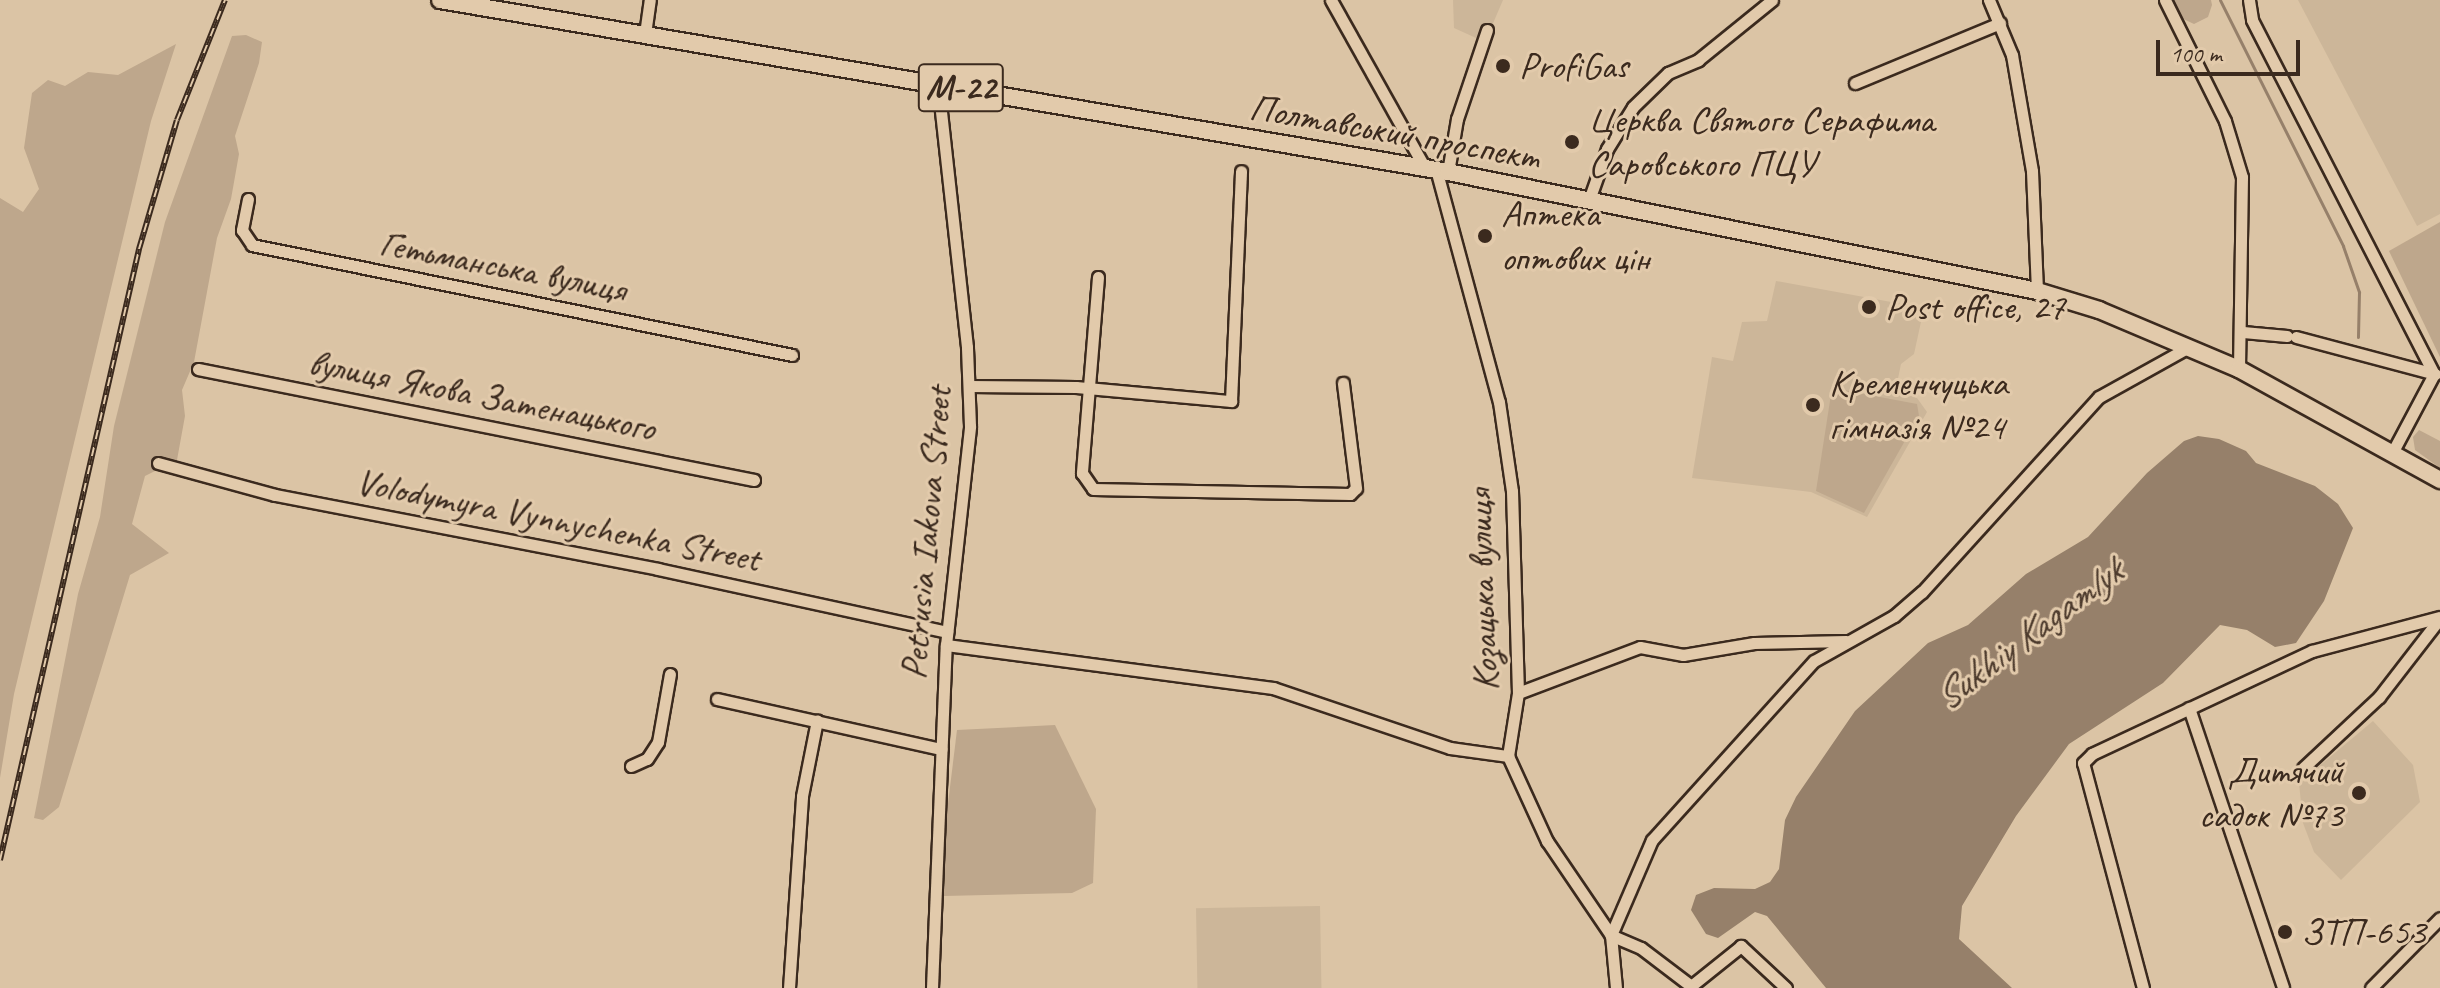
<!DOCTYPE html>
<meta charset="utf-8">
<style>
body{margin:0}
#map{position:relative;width:2440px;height:988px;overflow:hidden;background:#dbc4a5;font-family:Caveat,sans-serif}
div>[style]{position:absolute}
.built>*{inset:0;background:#ccb699;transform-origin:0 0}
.green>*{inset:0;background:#bea78c}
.water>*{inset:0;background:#96806a}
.stream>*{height:3px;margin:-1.5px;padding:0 1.5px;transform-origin:1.5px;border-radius:1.5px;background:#96806a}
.roads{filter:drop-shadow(2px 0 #3b2a1e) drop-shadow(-2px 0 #3b2a1e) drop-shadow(0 2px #3b2a1e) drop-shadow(0 -2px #3b2a1e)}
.minor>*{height:11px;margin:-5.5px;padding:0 5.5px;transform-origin:5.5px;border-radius:5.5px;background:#e2caab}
.highway>*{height:16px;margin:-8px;padding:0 8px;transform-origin:8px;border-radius:8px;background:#e2caab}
.rail>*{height:6px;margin-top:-3px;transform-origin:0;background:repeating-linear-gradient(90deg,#e2caab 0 9px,#3b2a1e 0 18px);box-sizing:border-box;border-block:2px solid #3b2a1e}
.dots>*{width:22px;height:22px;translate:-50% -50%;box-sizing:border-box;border:4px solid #e2caab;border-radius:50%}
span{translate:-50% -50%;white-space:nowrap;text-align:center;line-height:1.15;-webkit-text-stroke:6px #e2caab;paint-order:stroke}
.shield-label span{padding:2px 6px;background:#e2caab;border:2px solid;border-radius:6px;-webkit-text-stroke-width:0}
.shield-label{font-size:36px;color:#3b2a1e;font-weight:700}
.poi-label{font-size:38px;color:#3b2a1e}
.left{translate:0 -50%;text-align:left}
.right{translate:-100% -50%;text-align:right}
.street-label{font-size:38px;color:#3b2a1e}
.water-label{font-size:40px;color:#4d3b2d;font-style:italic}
.scale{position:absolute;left:2156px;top:40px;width:144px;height:36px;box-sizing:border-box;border:4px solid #3b2a1e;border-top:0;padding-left:10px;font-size:24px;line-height:28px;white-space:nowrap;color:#3b2a1e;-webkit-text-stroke:6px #e2caab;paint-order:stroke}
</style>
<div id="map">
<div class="built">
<i style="clip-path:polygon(1453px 0,1503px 0,1485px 42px,1454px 28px)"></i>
<i style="clip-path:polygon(2298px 0,2440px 0,2440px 214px,2417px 226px)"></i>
<i style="clip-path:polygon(1776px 281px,1924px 308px,1914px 354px,1901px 364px,1896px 388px,1917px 398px,1927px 412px,1867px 517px,1811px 492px,1692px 478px,1712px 357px,1733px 361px,1742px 322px,1767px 321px)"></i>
<i style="clip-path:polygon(2373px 721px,2413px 765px,2420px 802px,2341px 880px,2314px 852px,2303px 823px,2299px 783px)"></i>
<i style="left:1320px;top:906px;width:82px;height:124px;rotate:89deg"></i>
</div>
<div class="green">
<i style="clip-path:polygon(2169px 0,2211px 0,2212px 5px,2208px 17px,2194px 24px,2177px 16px)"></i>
<i style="clip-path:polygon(246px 35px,262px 42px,259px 63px,235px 136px,239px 154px,231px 199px,217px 238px,194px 362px,182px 390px,185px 416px,177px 460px,145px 476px,132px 524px,169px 553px,130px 575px,59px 807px,43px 820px,34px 818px,78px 594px,100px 517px,114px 426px,165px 222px,232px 36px)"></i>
<i style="clip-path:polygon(176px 44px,151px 121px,14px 694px,0 778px,0 198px,23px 212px,39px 189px,24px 148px,32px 93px,48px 80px,65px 86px,88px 72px,118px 75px)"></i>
<i style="clip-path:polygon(2440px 222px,2440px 357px,2389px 251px)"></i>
<i style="clip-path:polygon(1832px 388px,1917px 404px,1919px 416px,1864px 513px,1816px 491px)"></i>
<i style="clip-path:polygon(2419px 430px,2440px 441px,2440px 468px,2415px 450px,2413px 437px)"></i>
<i style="clip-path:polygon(1055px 725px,1096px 809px,1093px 883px,1072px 893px,944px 896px,946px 820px,957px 730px)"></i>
</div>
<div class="water">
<i style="clip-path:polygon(2198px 436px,2219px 439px,2246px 451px,2256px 463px,2315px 486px,2338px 504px,2353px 528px,2324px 601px,2296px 643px,2275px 647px,2247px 630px,2220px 625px,2163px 683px,2069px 744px,2016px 816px,1962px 906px,1959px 939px,2012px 988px,1826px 988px,1767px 916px,1755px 912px,1718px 938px,1706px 934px,1691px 910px,1696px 895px,1714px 888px,1755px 889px,1770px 882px,1779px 869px,1785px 820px,1796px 797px,1855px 711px,1928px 643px,1968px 625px,2026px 574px,2088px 537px,2147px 473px,2184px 441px)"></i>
</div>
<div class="stream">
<i style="left:2220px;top:0;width:275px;rotate:63.4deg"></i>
<i style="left:2343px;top:246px;width:49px;rotate:70.8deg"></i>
<i style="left:2359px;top:292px;width:45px;rotate:91.3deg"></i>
</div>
<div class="roads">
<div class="minor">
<i style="left:1331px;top:0;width:193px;rotate:60.8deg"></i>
<i style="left:1989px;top:0;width:60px;rotate:67.3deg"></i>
<i style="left:2012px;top:55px;width:118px;rotate:80.2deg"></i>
<i style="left:2032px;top:171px;width:120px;rotate:87.6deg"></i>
<i style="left:2165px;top:0;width:135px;rotate:63.6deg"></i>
<i style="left:2225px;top:121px;width:59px;rotate:73.1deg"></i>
<i style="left:2242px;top:177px;width:192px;rotate:90.9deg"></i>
<i style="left:2249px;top:0;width:20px;rotate:81deg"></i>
<i style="left:2252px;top:20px;width:398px;rotate:62.8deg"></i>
<i style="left:2434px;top:374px;width:89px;rotate:118deg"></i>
<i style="left:645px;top:34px;width:34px;rotate:-82deg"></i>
<i style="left:1855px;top:83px;width:157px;rotate:-22.5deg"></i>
<i style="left:1436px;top:169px;width:241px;rotate:74.9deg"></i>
<i style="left:1499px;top:402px;width:90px;rotate:81.7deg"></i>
<i style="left:1512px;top:491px;width:202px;rotate:88.3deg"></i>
<i style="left:1518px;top:693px;width:64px;rotate:99deg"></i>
<i style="left:1508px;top:756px;width:94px;rotate:65.4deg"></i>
<i style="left:1547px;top:841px;width:114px;rotate:55.8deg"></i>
<i style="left:1611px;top:935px;width:53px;rotate:84.6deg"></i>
<i style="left:1448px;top:172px;width:54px;rotate:-80.4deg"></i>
<i style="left:1457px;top:119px;width:94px;rotate:-71.4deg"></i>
<i style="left:248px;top:199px;width:32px;rotate:101deg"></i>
<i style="left:242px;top:230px;width:18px;rotate:56deg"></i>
<i style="left:252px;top:245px;width:551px;rotate:11.51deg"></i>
<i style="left:1589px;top:200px;width:54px;rotate:-70.6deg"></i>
<i style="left:1607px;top:149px;width:49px;rotate:-58.2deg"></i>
<i style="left:1633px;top:107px;width:49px;rotate:-44.2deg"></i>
<i style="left:1668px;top:73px;width:33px;rotate:-23deg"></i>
<i style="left:1698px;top:60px;width:95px;rotate:-39deg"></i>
<i style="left:1098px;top:277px;width:197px;rotate:94.7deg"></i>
<i style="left:1082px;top:473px;width:19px;rotate:55deg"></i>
<i style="left:1093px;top:489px;width:257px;rotate:1.1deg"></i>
<i style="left:1350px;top:494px;width:8px;rotate:-45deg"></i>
<i style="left:1356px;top:488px;width:106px;rotate:-97.1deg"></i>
<i style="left:2243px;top:332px;width:44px;rotate:5.2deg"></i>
<i style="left:2296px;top:337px;width:144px;rotate:14.9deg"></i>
<i style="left:198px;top:369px;width:567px;rotate:11.29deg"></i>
<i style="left:970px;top:386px;width:106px;rotate:0.5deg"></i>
<i style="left:1076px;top:387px;width:156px;rotate:5.2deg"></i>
<i style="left:1231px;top:401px;width:230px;rotate:-87.5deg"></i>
<i style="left:158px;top:463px;width:121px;rotate:15.3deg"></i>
<i style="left:275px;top:495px;width:390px;rotate:10.9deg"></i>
<i style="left:658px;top:569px;width:296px;rotate:12.3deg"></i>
<i style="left:946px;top:645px;width:330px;rotate:7.5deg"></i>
<i style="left:1273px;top:688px;width:187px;rotate:18.7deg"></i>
<i style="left:1450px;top:748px;width:59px;rotate:7.9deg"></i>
<i style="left:1518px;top:693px;width:130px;rotate:-20.7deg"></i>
<i style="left:1640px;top:647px;width:44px;rotate:10.5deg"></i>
<i style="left:1683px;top:655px;width:72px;rotate:-9.6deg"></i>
<i style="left:1754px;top:643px;width:92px;rotate:-1.2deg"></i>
<i style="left:717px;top:699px;width:230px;rotate:12.6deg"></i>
<i style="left:2189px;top:708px;width:295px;rotate:71.4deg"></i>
<i style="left:631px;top:766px;width:17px;rotate:-24deg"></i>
<i style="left:647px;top:759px;width:20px;rotate:-57deg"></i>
<i style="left:658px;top:742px;width:69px;rotate:-80deg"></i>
<i style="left:2303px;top:768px;width:104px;rotate:-43.1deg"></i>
<i style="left:2379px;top:697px;width:100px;rotate:-52.3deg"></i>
<i style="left:789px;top:988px;width:192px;rotate:-86.1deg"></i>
<i style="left:802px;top:796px;width:77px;rotate:-78.8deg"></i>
<i style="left:932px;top:988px;width:343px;rotate:-87.7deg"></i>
<i style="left:946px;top:645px;width:220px;rotate:-83.7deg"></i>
<i style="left:970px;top:426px;width:79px;rotate:-92.2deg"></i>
<i style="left:967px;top:347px;width:265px;rotate:-96.3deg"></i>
<i style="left:1786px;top:988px;width:62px;rotate:-137deg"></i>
<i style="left:1741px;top:946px;width:64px;rotate:141.3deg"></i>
<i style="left:1691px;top:986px;width:63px;rotate:-142.8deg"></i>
<i style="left:1641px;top:948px;width:33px;rotate:-157deg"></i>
<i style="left:1611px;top:935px;width:103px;rotate:-66.7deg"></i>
<i style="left:1652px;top:840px;width:241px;rotate:-47.9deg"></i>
<i style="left:1814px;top:661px;width:92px;rotate:-29.4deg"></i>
<i style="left:1894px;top:616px;width:37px;rotate:-41deg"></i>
<i style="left:1922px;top:592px;width:263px;rotate:-47.8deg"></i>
<i style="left:2099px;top:397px;width:103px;rotate:-29.1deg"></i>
<i style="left:2143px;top:988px;width:233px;rotate:-104.9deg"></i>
<i style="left:2083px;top:763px;width:13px;rotate:-45deg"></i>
<i style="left:2092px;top:754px;width:243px;rotate:-25.1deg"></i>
<i style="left:2312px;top:651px;width:132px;rotate:-14.9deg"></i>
<i style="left:2371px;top:988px;width:98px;rotate:-45.4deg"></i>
</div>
<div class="highway">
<i style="left:440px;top:0;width:1023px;rotate:9.68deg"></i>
<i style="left:1448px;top:172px;width:601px;rotate:11.42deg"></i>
<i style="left:2037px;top:291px;width:65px;rotate:17deg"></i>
<i style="left:2099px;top:310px;width:152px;rotate:22.9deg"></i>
<i style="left:2239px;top:369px;width:230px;rotate:28.9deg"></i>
</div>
</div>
<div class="rail">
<i style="left:0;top:860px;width:627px;rotate:-77.18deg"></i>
<i style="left:139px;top:249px;width:134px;rotate:-73.6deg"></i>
<i style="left:177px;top:120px;width:129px;rotate:-68.2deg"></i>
</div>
<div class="dots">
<i style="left:1503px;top:66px;background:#3b2a1e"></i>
<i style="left:1572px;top:142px;background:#3b2a1e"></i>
<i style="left:1485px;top:236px;background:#3b2a1e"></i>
<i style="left:1869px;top:307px;background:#3b2a1e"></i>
<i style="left:1813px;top:405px;background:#3b2a1e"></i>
<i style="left:2359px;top:793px;background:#3b2a1e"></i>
<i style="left:2285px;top:932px;background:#3b2a1e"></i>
</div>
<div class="shield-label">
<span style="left:961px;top:88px">М-22</span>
</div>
<div class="poi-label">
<span class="left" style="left:1519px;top:66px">ProfiGas</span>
<span class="left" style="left:1588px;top:142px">Церква Святого Серафима<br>Саровського ПЦУ</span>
<span class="left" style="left:1501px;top:236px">Аптека<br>оптових цін</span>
<span class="left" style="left:1885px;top:307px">Post office, 27</span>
<span class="left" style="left:1829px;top:405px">Кременчуцька<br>гімназія №24</span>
<span class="right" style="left:2343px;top:793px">Дитячий<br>садок №73</span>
<span class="left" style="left:2301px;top:932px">ЗТП-653</span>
</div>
<div class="street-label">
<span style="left:1395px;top:132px;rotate:10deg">Полтавський проспект</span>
<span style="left:503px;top:266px;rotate:11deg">Гетьманська вулиця</span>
<span style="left:482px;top:395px;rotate:11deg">вулиця Якова Затенацького</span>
<span style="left:558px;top:520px;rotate:11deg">Volodymyra Vynnychenka Street</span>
<span style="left:926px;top:533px;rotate:-85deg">Petrusia Iakova Street</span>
<span style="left:1482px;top:590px;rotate:-92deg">Козацька вулиця</span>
</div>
<div class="water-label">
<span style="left:2028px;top:634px;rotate:-37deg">Sukhiy Kagamlyk</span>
</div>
<div class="scale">100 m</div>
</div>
